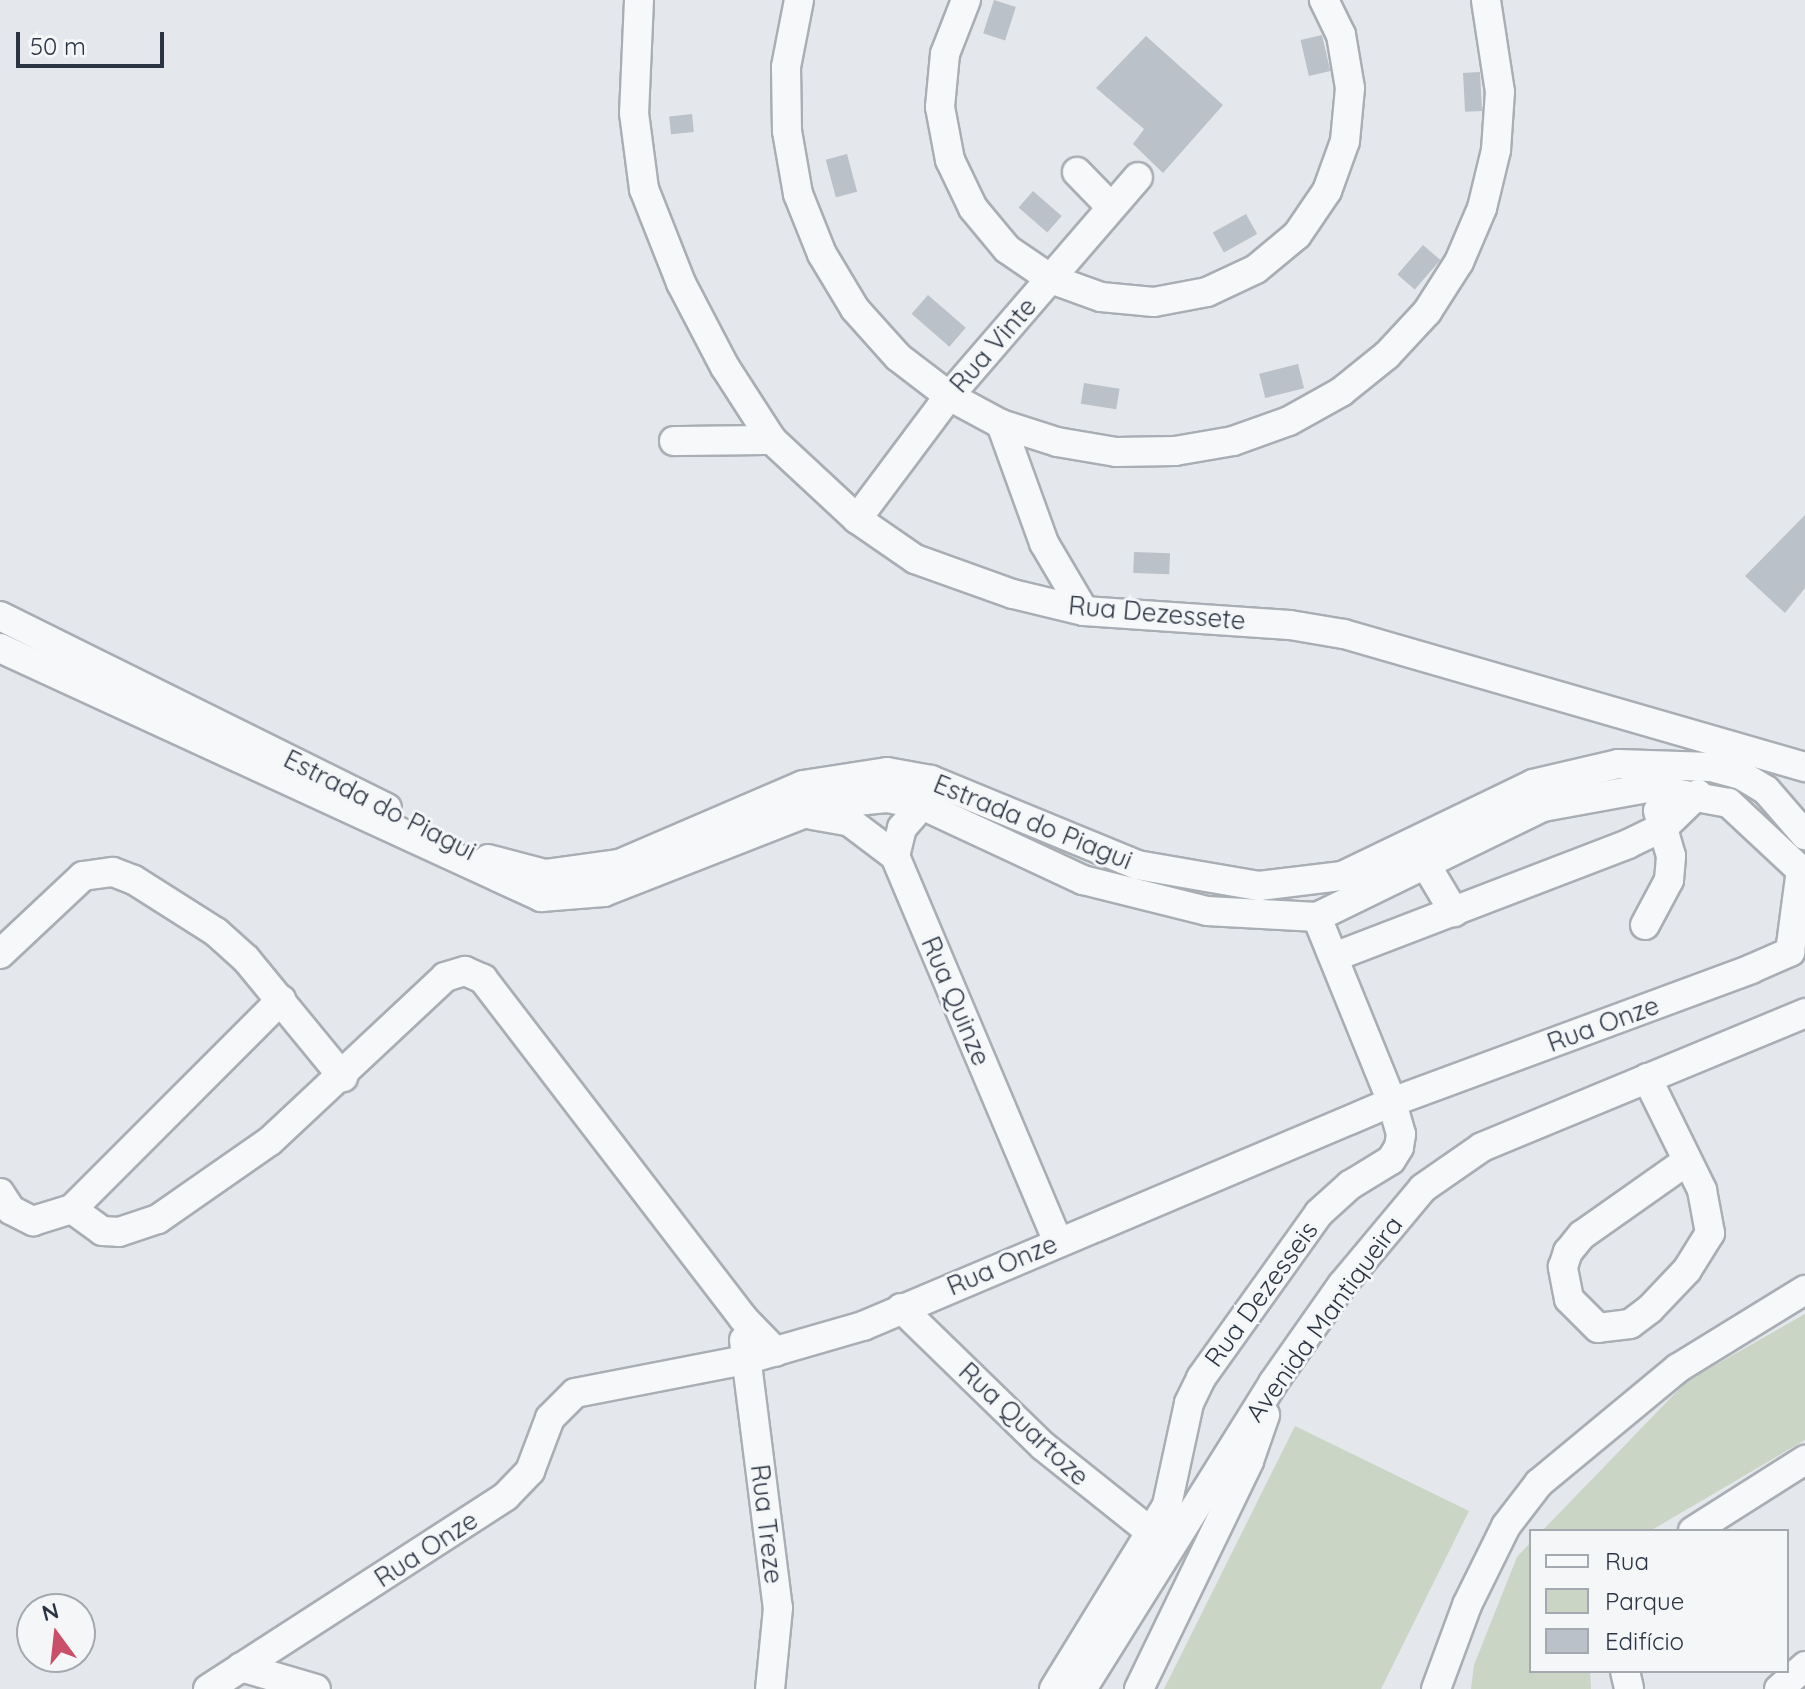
<!DOCTYPE html>
<meta charset="utf-8">
<style>
body{margin:0}
#map{position:relative;width:1805px;height:1689px;overflow:hidden;background:#e4e7eb;font-family:Quicksand,sans-serif}
div>[style]{position:absolute}
.green>*{inset:0;background:#cad5c5}
.building>*{inset:0;background:#bbc1c8;transform-origin:0 0}
.roads{filter:drop-shadow(2px 0 #a9aeb5) drop-shadow(-2px 0 #a9aeb5) drop-shadow(0 2px #a9aeb5) drop-shadow(0 -2px #a9aeb5)}
.minor>*{height:28px;margin:-14px;padding:0 14px;transform-origin:14px;border-radius:14px;background:#f7f8f9}
span{translate:-50% -50%;white-space:nowrap;text-align:center;line-height:1.15;-webkit-text-stroke:6px #f4f6f8;paint-order:stroke}
.street-label{font-size:26px;color:#2c3543}
.legend{position:absolute;left:1529px;top:1529px;width:260px;height:144px;box-sizing:border-box;background:#f4f6f8;border:2px solid #a4a9b0;margin:0;padding:10px 14px;list-style:none;font-size:24px;color:#2c3543}
.legend li{display:flex;align-items:center;gap:16px;height:40px}
.legend b{width:40px;border:2px solid #a4a9b0}
.north{position:absolute;left:16px;top:1593px;width:80px;height:80px;box-sizing:border-box;background:#f4f6f8;border:2px solid #a4a9b0;border-radius:50%;rotate:345deg;font-size:22px;font-weight:700;line-height:32px;text-align:center;color:#2c3543}
.north::after{content:'';display:block;margin:auto;width:28px;height:36px;background:#c95068;clip-path:polygon(50% 0,100% 100%,50% 72%,0 100%)}
.scale{position:absolute;left:16px;top:32px;width:148px;height:36px;box-sizing:border-box;border:4px solid #2c3543;border-top:0;padding-left:10px;font-size:24px;line-height:28px;white-space:nowrap;color:#2c3543;-webkit-text-stroke:6px #f4f6f8;paint-order:stroke}
</style>
<div id="map">
<div class="green">
<i style="clip-path:polygon(1805px 1314px,1805px 1440px,1650px 1531px,1542px 1531px,1687px 1381px)"></i>
<i style="clip-path:polygon(1295px 1426px,1469px 1511px,1381px 1689px,1164px 1689px)"></i>
<i style="clip-path:polygon(1531px 1542px,1531px 1671px,1590px 1671px,1591px 1689px,1471px 1689px,1474px 1665px,1517px 1557px)"></i>
</div>
<div class="building">
<i style="left:994px;top:0;width:23px;height:35px;rotate:18deg"></i>
<i style="left:1322px;top:35px;width:37px;height:22px;rotate:77deg"></i>
<i style="clip-path:polygon(1146px 36px,1223px 105px,1163px 173px,1133px 144px,1144px 129px,1096px 88px)"></i>
<i style="left:1480px;top:72px;width:39px;height:17px;rotate:87deg"></i>
<i style="left:692px;top:114px;width:18px;height:23px;rotate:84deg"></i>
<i style="left:847px;top:154px;width:39px;height:22px;rotate:75deg"></i>
<i style="left:1033px;top:191px;width:38px;height:22px;rotate:41deg"></i>
<i style="left:1246px;top:214px;width:23px;height:38px;rotate:61deg"></i>
<i style="left:1423px;top:245px;width:23px;height:39px;rotate:41deg"></i>
<i style="left:928px;top:295px;width:50px;height:25px;rotate:41deg"></i>
<i style="left:1298px;top:364px;width:25px;height:40px;rotate:76deg"></i>
<i style="left:1084px;top:383px;width:36px;height:21px;rotate:9deg"></i>
<i style="clip-path:polygon(1805px 515px,1805px 588px,1785px 613px,1745px 576px)"></i>
<i style="left:1134px;top:552px;width:36px;height:21px;rotate:2deg"></i>
</div>
<div class="roads">
<div class="minor">
<i style="left:639px;top:0;width:113px;rotate:92.5deg"></i>
<i style="left:634px;top:113px;width:77px;rotate:82.5deg"></i>
<i style="left:644px;top:189px;width:101px;rotate:68.5deg"></i>
<i style="left:681px;top:283px;width:95px;rotate:62.4deg"></i>
<i style="left:725px;top:367px;width:87px;rotate:57.2deg"></i>
<i style="left:772px;top:440px;width:116px;rotate:42.9deg"></i>
<i style="left:857px;top:519px;width:70px;rotate:34.6deg"></i>
<i style="left:915px;top:559px;width:104px;rotate:19.7deg"></i>
<i style="left:1013px;top:594px;width:73px;rotate:13.5deg"></i>
<i style="left:1084px;top:611px;width:206px;rotate:3.9deg"></i>
<i style="left:1290px;top:625px;width:55px;rotate:9.5deg"></i>
<i style="left:1344px;top:634px;width:480px;rotate:16.1deg"></i>
<i style="left:799px;top:0;width:68px;rotate:101deg"></i>
<i style="left:786px;top:67px;width:64px;rotate:89.1deg"></i>
<i style="left:787px;top:131px;width:64px;rotate:80.1deg"></i>
<i style="left:798px;top:194px;width:65px;rotate:68.2deg"></i>
<i style="left:822px;top:254px;width:64px;rotate:59deg"></i>
<i style="left:855px;top:309px;width:64px;rotate:48.1deg"></i>
<i style="left:898px;top:357px;width:64px;rotate:37.4deg"></i>
<i style="left:949px;top:396px;width:59px;rotate:28.3deg"></i>
<i style="left:1001px;top:424px;width:59px;rotate:17.8deg"></i>
<i style="left:1057px;top:442px;width:60px;rotate:9.6deg"></i>
<i style="left:1116px;top:452px;width:59px;rotate:-1deg"></i>
<i style="left:1175px;top:451px;width:59px;rotate:-9.8deg"></i>
<i style="left:1233px;top:441px;width:59px;rotate:-19.7deg"></i>
<i style="left:1289px;top:421px;width:60px;rotate:-29.1deg"></i>
<i style="left:1341px;top:392px;width:59px;rotate:-38.8deg"></i>
<i style="left:1387px;top:355px;width:59px;rotate:-47.1deg"></i>
<i style="left:1427px;top:312px;width:59px;rotate:-57.4deg"></i>
<i style="left:1459px;top:262px;width:59px;rotate:-66.9deg"></i>
<i style="left:1482px;top:208px;width:60px;rotate:-76.4deg"></i>
<i style="left:1496px;top:150px;width:58px;rotate:-86.1deg"></i>
<i style="left:1500px;top:92px;width:93px;rotate:-98.7deg"></i>
<i style="left:966px;top:0;width:58px;rotate:111.3deg"></i>
<i style="left:945px;top:54px;width:53px;rotate:95.4deg"></i>
<i style="left:940px;top:107px;width:54px;rotate:79.3deg"></i>
<i style="left:950px;top:160px;width:53px;rotate:64.4deg"></i>
<i style="left:973px;top:208px;width:53px;rotate:50.3deg"></i>
<i style="left:1007px;top:249px;width:53px;rotate:34.3deg"></i>
<i style="left:1051px;top:279px;width:53px;rotate:19.8deg"></i>
<i style="left:1101px;top:297px;width:53px;rotate:5.4deg"></i>
<i style="left:1154px;top:302px;width:54px;rotate:-10.7deg"></i>
<i style="left:1207px;top:292px;width:54px;rotate:-25.1deg"></i>
<i style="left:1256px;top:269px;width:53px;rotate:-39.7deg"></i>
<i style="left:1297px;top:235px;width:53px;rotate:-55.7deg"></i>
<i style="left:1327px;top:191px;width:53px;rotate:-70.2deg"></i>
<i style="left:1345px;top:141px;width:53px;rotate:-84.6deg"></i>
<i style="left:1350px;top:88px;width:54px;rotate:-99.6deg"></i>
<i style="left:1341px;top:35px;width:39px;rotate:-116deg"></i>
<i style="left:1077px;top:172px;width:49px;rotate:45.8deg"></i>
<i style="left:1001px;top:424px;width:127px;rotate:70.1deg"></i>
<i style="left:1044px;top:543px;width:79px;rotate:59.5deg"></i>
<i style="left:674px;top:441px;width:98px;rotate:-0.6deg"></i>
<i style="left:857px;top:519px;width:154px;rotate:-53.2deg"></i>
<i style="left:949px;top:396px;width:289px;rotate:-49.2deg"></i>
<i style="left:0;top:616px;width:432px;rotate:26.4deg"></i>
<i style="left:0;top:648px;width:596px;rotate:24.71deg"></i>
<i style="left:541px;top:897px;width:63px;rotate:-4.5deg"></i>
<i style="left:604px;top:892px;width:214px;rotate:-21.4deg"></i>
<i style="left:803px;top:814px;width:35px;rotate:-18deg"></i>
<i style="left:836px;top:803px;width:51px;rotate:-5.6deg"></i>
<i style="left:887px;top:798px;width:36px;rotate:11deg"></i>
<i style="left:922px;top:805px;width:178px;rotate:25deg"></i>
<i style="left:1083px;top:880px;width:128px;rotate:14deg"></i>
<i style="left:1207px;top:911px;width:110px;rotate:3.1deg"></i>
<i style="left:1317px;top:917px;width:251px;rotate:-26deg"></i>
<i style="left:1543px;top:807px;width:106px;rotate:-10.4deg"></i>
<i style="left:1647px;top:788px;width:83px;rotate:10.4deg"></i>
<i style="left:1729px;top:803px;width:104px;rotate:43.1deg"></i>
<i style="left:812px;top:815px;width:39px;rotate:10deg"></i>
<i style="left:850px;top:822px;width:56px;rotate:37.1deg"></i>
<i style="left:895px;top:856px;width:419px;rotate:67.1deg"></i>
<i style="left:895px;top:856px;width:29px;rotate:-76deg"></i>
<i style="left:902px;top:828px;width:30px;rotate:-49deg"></i>
<i style="left:488px;top:859px;width:59px;rotate:14.7deg"></i>
<i style="left:545px;top:874px;width:75px;rotate:-7.7deg"></i>
<i style="left:619px;top:864px;width:200px;rotate:-23.2deg"></i>
<i style="left:803px;top:785px;width:85px;rotate:-8.8deg"></i>
<i style="left:887px;top:772px;width:45px;rotate:10.3deg"></i>
<i style="left:931px;top:780px;width:223px;rotate:22.4deg"></i>
<i style="left:1137px;top:865px;width:124px;rotate:9.8deg"></i>
<i style="left:1259px;top:886px;width:84px;rotate:-6.9deg"></i>
<i style="left:1342px;top:876px;width:212px;rotate:-25.7deg"></i>
<i style="left:1533px;top:784px;width:87px;rotate:-13.2deg"></i>
<i style="left:1618px;top:764px;width:93px;rotate:1.8deg"></i>
<i style="left:1711px;top:767px;width:31px;rotate:15deg"></i>
<i style="left:1741px;top:775px;width:29px;rotate:31deg"></i>
<i style="left:1766px;top:790px;width:60px;rotate:49.1deg"></i>
<i style="left:1426px;top:865px;width:55px;rotate:59.2deg"></i>
<i style="left:1645px;top:925px;width:51px;rotate:-61.9deg"></i>
<i style="left:1669px;top:880px;width:24px;rotate:-85deg"></i>
<i style="left:1671px;top:856px;width:47px;rotate:-106.1deg"></i>
<i style="left:0;top:954px;width:114px;rotate:-43.2deg"></i>
<i style="left:83px;top:876px;width:30px;rotate:-8deg"></i>
<i style="left:113px;top:872px;width:22px;rotate:21deg"></i>
<i style="left:134px;top:880px;width:97px;rotate:32.4deg"></i>
<i style="left:216px;top:932px;width:40px;rotate:42deg"></i>
<i style="left:246px;top:959px;width:153px;rotate:50.6deg"></i>
<i style="left:1334px;top:957px;width:315px;rotate:-21deg"></i>
<i style="left:1628px;top:844px;width:41px;rotate:-25.9deg"></i>
<i style="left:1665px;top:826px;width:46px;rotate:-44.1deg"></i>
<i style="left:1647px;top:1078px;width:125px;rotate:63.8deg"></i>
<i style="left:1702px;top:1190px;width:44px;rotate:79.5deg"></i>
<i style="left:1710px;top:1233px;width:44px;rotate:121.9deg"></i>
<i style="left:1687px;top:1270px;width:54px;rotate:133.5deg"></i>
<i style="left:1650px;top:1309px;width:25px;rotate:143deg"></i>
<i style="left:1630px;top:1324px;width:32px;rotate:173deg"></i>
<i style="left:1598px;top:1328px;width:41px;rotate:-135deg"></i>
<i style="left:1569px;top:1299px;width:33px;rotate:-101deg"></i>
<i style="left:1563px;top:1267px;width:16px;rotate:-72deg"></i>
<i style="left:1568px;top:1252px;width:22px;rotate:-51deg"></i>
<i style="left:1582px;top:1235px;width:128px;rotate:-35.2deg"></i>
<i style="left:0;top:1193px;width:20px;rotate:57deg"></i>
<i style="left:11px;top:1210px;width:25px;rotate:27deg"></i>
<i style="left:33px;top:1221px;width:41px;rotate:-17.1deg"></i>
<i style="left:72px;top:1209px;width:296px;rotate:-45deg"></i>
<i style="left:72px;top:1209px;width:37px;rotate:36deg"></i>
<i style="left:102px;top:1231px;width:17px;rotate:3deg"></i>
<i style="left:119px;top:1232px;width:41px;rotate:-18.4deg"></i>
<i style="left:158px;top:1219px;width:136px;rotate:-34.9deg"></i>
<i style="left:270px;top:1141px;width:240px;rotate:-43.1deg"></i>
<i style="left:445px;top:977px;width:21px;rotate:-17deg"></i>
<i style="left:465px;top:971px;width:20px;rotate:24deg"></i>
<i style="left:483px;top:979px;width:427px;rotate:52.5deg"></i>
<i style="left:743px;top:1318px;width:47px;rotate:45.9deg"></i>
<i style="left:901px;top:1308px;width:198px;rotate:44.2deg"></i>
<i style="left:1043px;top:1446px;width:139px;rotate:38.6deg"></i>
<i style="left:744px;top:1340px;width:270px;rotate:82.8deg"></i>
<i style="left:778px;top:1608px;width:81px;rotate:95.6deg"></i>
<i style="left:1693px;top:1531px;width:133px;rotate:-32.4deg"></i>
<i style="left:241px;top:1667px;width:78px;rotate:16.3deg"></i>
<i style="left:1625px;top:1671px;width:18px;rotate:77deg"></i>
<i style="left:208px;top:1689px;width:355px;rotate:-32.9deg"></i>
<i style="left:506px;top:1496px;width:35px;rotate:-46deg"></i>
<i style="left:530px;top:1471px;width:57px;rotate:-69.3deg"></i>
<i style="left:550px;top:1418px;width:35px;rotate:-45deg"></i>
<i style="left:575px;top:1393px;width:173px;rotate:-11deg"></i>
<i style="left:745px;top:1360px;width:123px;rotate:-16.1deg"></i>
<i style="left:863px;top:1326px;width:574px;rotate:-22.95deg"></i>
<i style="left:1392px;top:1102px;width:383px;rotate:-20.3deg"></i>
<i style="left:1751px;top:969px;width:43px;rotate:-23.6deg"></i>
<i style="left:1790px;top:952px;width:83px;rotate:-82.4deg"></i>
<i style="left:1054px;top:1689px;width:216px;rotate:-58.4deg"></i>
<i style="left:1167px;top:1505px;width:104px;rotate:-77.8deg"></i>
<i style="left:1189px;top:1403px;width:28px;rotate:-64deg"></i>
<i style="left:1201px;top:1378px;width:203px;rotate:-54.4deg"></i>
<i style="left:1319px;top:1213px;width:42px;rotate:-42.1deg"></i>
<i style="left:1350px;top:1185px;width:48px;rotate:-31.4deg"></i>
<i style="left:1391px;top:1160px;width:15px;rotate:-58deg"></i>
<i style="left:1399px;top:1147px;width:13px;rotate:-81deg"></i>
<i style="left:1401px;top:1134px;width:33px;rotate:-106deg"></i>
<i style="left:1392px;top:1102px;width:200px;rotate:-112.1deg"></i>
<i style="left:1082px;top:1689px;width:361px;rotate:-58deg"></i>
<i style="left:1273px;top:1383px;width:120px;rotate:-54.9deg"></i>
<i style="left:1342px;top:1285px;width:126px;rotate:-50.1deg"></i>
<i style="left:1423px;top:1188px;width:72px;rotate:-34.8deg"></i>
<i style="left:1482px;top:1147px;width:350px;rotate:-22.5deg"></i>
<i style="left:1139px;top:1689px;width:253px;rotate:-64.2deg"></i>
<i style="left:1249px;top:1461px;width:49px;rotate:-70.8deg"></i>
<i style="left:1436px;top:1689px;width:90px;rotate:-69.7deg"></i>
<i style="left:1467px;top:1605px;width:88px;rotate:-63.7deg"></i>
<i style="left:1506px;top:1526px;width:54px;rotate:-52.5deg"></i>
<i style="left:1539px;top:1483px;width:180px;rotate:-39.6deg"></i>
<i style="left:1678px;top:1368px;width:149px;rotate:-31.6deg"></i>
<i style="left:1779px;top:1689px;width:35px;rotate:-41deg"></i>
</div>
</div>
<div class="street-label">
<span style="left:993px;top:345px;rotate:-49deg">Rua Vinte</span>
<span style="left:1157px;top:613px;rotate:5deg">Rua Dezessete</span>
<span style="left:380px;top:805px;rotate:27deg">Estrada do Piagui</span>
<span style="left:1033px;top:822px;rotate:22deg">Estrada do Piagui</span>
<span style="left:956px;top:1001px;rotate:67deg">Rua Quinze</span>
<span style="left:1603px;top:1024px;rotate:-20deg">Rua Onze</span>
<span style="left:1002px;top:1265px;rotate:-23deg">Rua Onze</span>
<span style="left:1261px;top:1294px;rotate:-54deg">Rua Dezesseis</span>
<span style="left:1324px;top:1319px;rotate:-54deg">Avenida Mantiqueira</span>
<span style="left:1024px;top:1424px;rotate:43deg">Rua Quartoze</span>
<span style="left:767px;top:1524px;rotate:83deg">Rua Treze</span>
<span style="left:426px;top:1549px;rotate:-33deg">Rua Onze</span>
</div>
<ul class="legend">
<li><b style="height:10px;background:#f7f8f9"></b>Rua</li>
<li><b style="height:22px;background:#cad5c5"></b>Parque</li>
<li><b style="height:22px;background:#bbc1c8"></b>Edifício</li>
</ul>
<div class="north">N</div>
<div class="scale">50 m</div>
</div>
